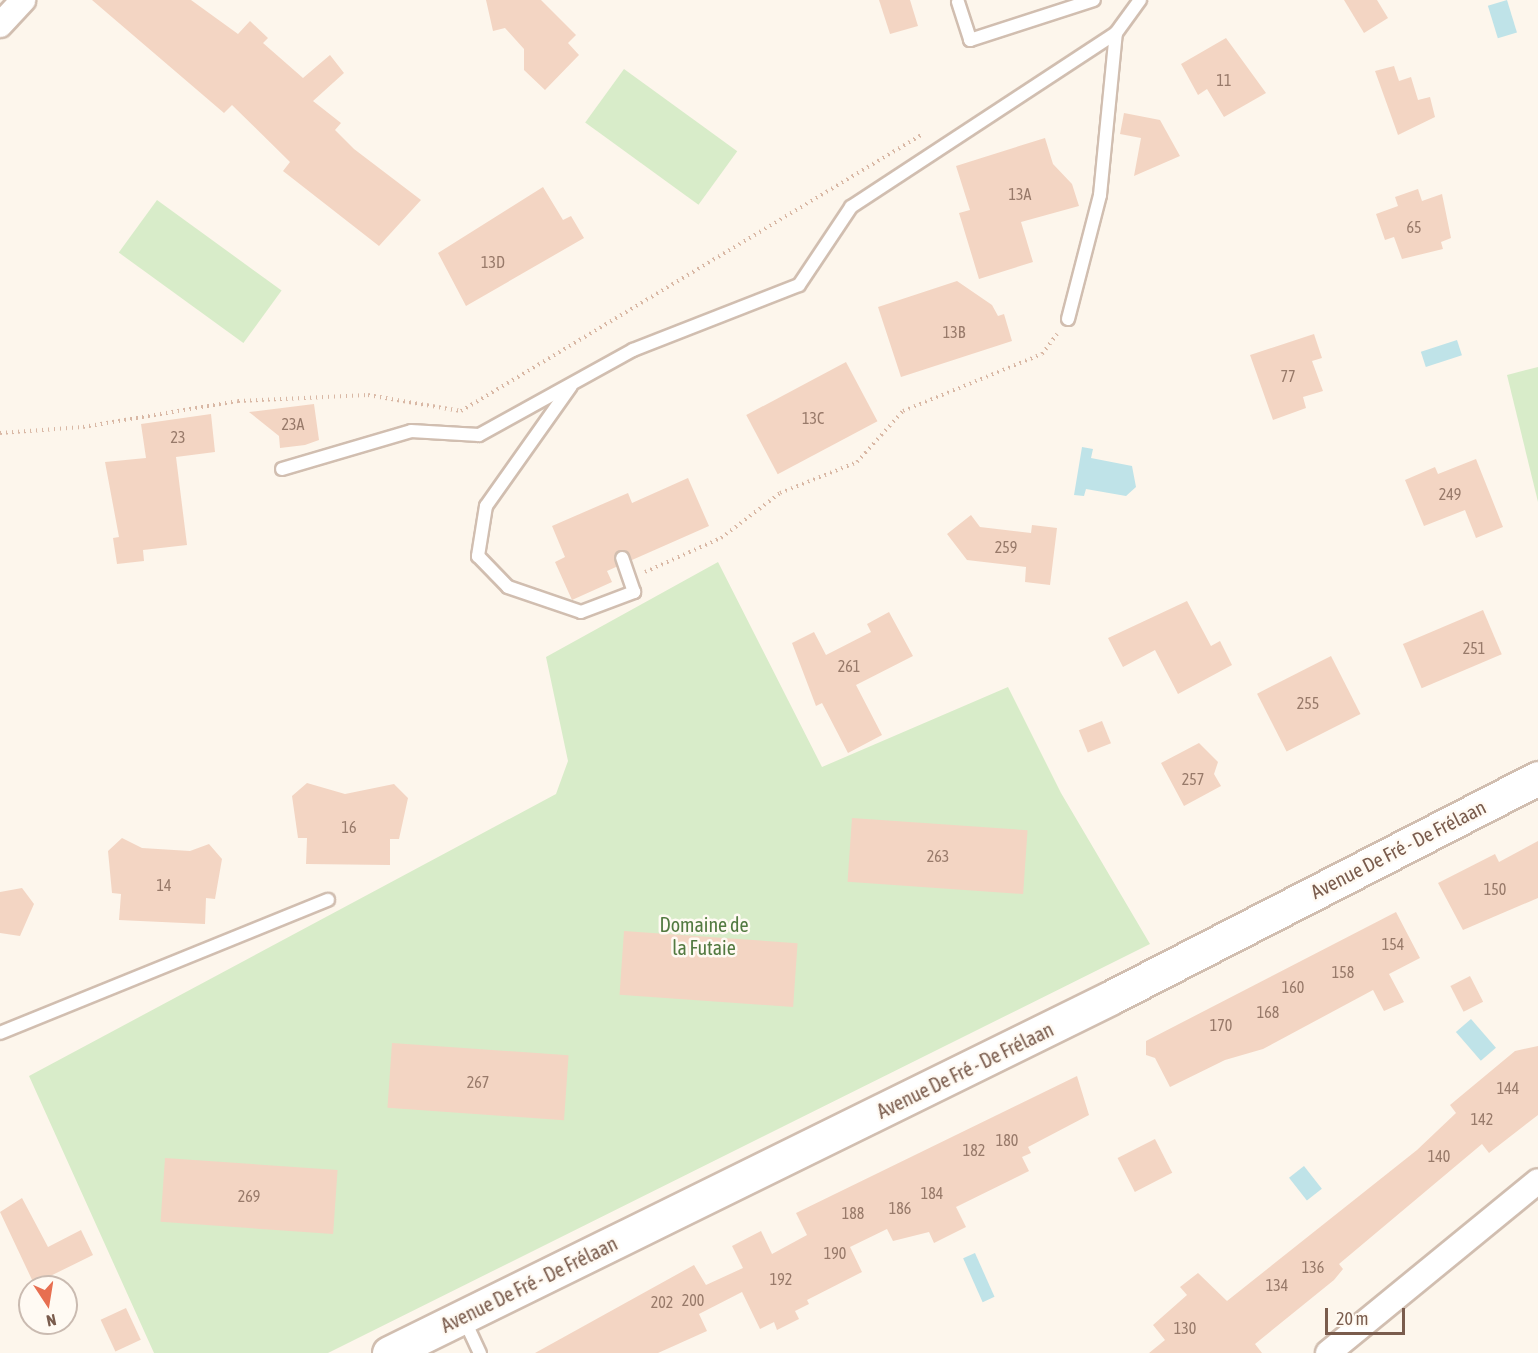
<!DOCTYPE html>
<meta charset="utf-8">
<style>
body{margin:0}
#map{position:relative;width:1538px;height:1353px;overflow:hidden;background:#fdf6ec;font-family:"Asap Condensed",sans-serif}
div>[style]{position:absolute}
.green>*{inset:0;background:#d8ecc9;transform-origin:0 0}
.water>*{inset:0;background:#bfe3e8;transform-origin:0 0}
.building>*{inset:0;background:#f3d5c3;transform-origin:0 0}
.path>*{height:4px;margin-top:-2px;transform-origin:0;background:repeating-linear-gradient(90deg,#d9b8a5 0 1.5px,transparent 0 6px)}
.roads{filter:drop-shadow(2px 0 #d1beb0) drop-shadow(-2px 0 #d1beb0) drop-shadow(0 2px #d1beb0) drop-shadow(0 -2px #d1beb0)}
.service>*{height:12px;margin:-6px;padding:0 6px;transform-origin:6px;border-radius:6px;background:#fff}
.minor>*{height:24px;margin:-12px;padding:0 12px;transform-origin:12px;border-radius:12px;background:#fff}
.secondary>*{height:33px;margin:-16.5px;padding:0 16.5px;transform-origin:16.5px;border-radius:16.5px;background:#fff}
span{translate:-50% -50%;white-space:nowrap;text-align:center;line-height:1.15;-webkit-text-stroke:5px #fffaf3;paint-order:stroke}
.number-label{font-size:16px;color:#987a6a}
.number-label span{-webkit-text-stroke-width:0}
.street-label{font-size:20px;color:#7a5c4d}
.park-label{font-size:20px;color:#537a41}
.north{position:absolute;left:18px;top:1275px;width:60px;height:60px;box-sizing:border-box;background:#fffaf3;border:2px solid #cabbb1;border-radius:50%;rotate:168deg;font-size:16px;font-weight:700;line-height:24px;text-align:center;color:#7a5c4d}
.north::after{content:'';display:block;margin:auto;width:21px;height:27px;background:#e76f51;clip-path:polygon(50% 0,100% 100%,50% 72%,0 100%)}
.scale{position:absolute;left:1325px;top:1308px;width:80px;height:27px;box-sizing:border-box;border:3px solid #7a5c4d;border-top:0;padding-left:8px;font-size:18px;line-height:21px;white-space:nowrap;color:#7a5c4d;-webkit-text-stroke:4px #fffaf3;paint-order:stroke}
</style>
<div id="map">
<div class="green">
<i style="left:624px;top:69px;width:140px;height:66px;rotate:36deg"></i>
<i style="left:157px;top:200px;width:154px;height:65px;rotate:36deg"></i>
<i style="clip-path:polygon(1538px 367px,1538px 502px,1507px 375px)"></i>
<i style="clip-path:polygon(718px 562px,822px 767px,1008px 687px,1061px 793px,1150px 944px,328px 1353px,154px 1353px,29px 1076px,556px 794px,568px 761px,546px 657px)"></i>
</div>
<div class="water">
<i style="left:1507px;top:0;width:34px;height:20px;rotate:73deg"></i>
<i style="left:1457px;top:340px;width:16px;height:38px;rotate:72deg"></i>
<i style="clip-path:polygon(1082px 447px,1093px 449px,1091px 458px,1132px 466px,1136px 487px,1126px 496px,1086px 489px,1084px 496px,1074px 495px)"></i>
<i style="left:1471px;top:1019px;width:38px;height:20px;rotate:49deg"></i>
<i style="left:1304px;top:1166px;width:29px;height:19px;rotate:52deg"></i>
<i style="left:975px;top:1253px;width:48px;height:13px;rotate:66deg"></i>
</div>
<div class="building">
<i style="clip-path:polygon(92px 0,191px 0,238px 34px,250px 21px,268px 38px,263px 43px,303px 78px,330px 55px,344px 73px,313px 101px,341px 123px,335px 130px,354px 149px,421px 200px,379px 246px,283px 171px,290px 162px,232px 105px,224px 113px)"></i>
<i style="clip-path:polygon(486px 0,541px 0,576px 35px,568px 43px,579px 55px,545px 90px,524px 70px,524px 49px,505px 28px,493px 31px)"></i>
<i style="clip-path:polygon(879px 0,910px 0,918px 26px,890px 34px)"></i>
<i style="clip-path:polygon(1344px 0,1377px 0,1388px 18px,1364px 33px)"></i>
<i style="clip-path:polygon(1226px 38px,1266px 93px,1224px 117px,1207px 89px,1198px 95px,1181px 64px)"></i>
<i style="clip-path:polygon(1394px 66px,1399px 81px,1411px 77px,1418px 100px,1430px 97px,1435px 117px,1398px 135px,1375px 71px)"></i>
<i style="clip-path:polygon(1124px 113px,1160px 120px,1180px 156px,1134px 176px,1141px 138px,1120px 134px)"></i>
<i style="clip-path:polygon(1045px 138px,1053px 164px,1072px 184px,1079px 206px,1021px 222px,1033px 262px,979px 279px,959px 213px,970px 210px,956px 166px)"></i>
<i style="clip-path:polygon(543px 187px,563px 220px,571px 216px,584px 238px,466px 306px,438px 253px)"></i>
<i style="clip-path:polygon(1418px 189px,1422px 201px,1442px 194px,1451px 238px,1441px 242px,1443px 249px,1402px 259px,1394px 237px,1385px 240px,1376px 214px,1398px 206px,1395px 197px)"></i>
<i style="clip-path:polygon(957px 281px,992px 305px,998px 316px,1004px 314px,1012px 341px,901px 377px,878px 307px)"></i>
<i style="clip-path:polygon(1314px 334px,1322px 358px,1312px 361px,1323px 391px,1303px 397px,1306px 408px,1273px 420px,1250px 355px)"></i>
<i style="left:846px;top:362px;width:67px;height:113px;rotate:62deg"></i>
<i style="clip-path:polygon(314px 404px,319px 440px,305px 445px,280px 448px,279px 436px,249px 412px)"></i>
<i style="clip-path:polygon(211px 414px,215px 452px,176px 457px,187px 545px,143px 550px,144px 561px,117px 564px,113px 538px,119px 537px,105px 462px,146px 458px,141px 424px)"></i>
<i style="clip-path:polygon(1476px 459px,1503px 527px,1476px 538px,1465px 510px,1424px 526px,1405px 480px,1435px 467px,1438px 474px)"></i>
<i style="clip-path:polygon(688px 478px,709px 526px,632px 560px,627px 551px,619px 550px,616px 567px,607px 571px,612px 582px,572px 600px,555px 562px,565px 557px,552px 526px,628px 493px,632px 503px)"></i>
<i style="clip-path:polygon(971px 515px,980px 527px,1031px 533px,1032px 525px,1057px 528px,1050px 585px,1025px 582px,1026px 567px,967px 560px,947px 534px)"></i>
<i style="clip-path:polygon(1187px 601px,1211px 646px,1220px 641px,1232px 665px,1178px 694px,1155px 650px,1123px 667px,1108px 638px)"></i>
<i style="left:1483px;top:610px;width:48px;height:87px;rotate:67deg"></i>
<i style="clip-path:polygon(889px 612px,913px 656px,856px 685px,882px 735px,848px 753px,822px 703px,816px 706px,792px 643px,814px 632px,826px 655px,871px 632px,867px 624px)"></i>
<i style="left:1331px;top:656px;width:65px;height:83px;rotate:63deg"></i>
<i style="left:1102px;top:721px;width:24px;height:25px;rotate:68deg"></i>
<i style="clip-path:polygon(1199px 743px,1218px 762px,1214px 774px,1221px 786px,1184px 806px,1161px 763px)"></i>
<i style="clip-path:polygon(307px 783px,345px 794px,394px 784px,408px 798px,399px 839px,390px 839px,390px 865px,306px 864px,307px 838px,298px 838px,292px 796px)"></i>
<i style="left:852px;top:818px;width:176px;height:64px;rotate:4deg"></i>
<i style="clip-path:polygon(122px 838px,142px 848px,190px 851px,209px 844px,222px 859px,215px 899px,206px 898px,205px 924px,119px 920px,121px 894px,112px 893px,108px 851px)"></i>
<i style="clip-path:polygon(1538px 841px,1538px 898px,1463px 930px,1438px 883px,1495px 854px,1499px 862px)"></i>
<i style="clip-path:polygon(22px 888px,34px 904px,20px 936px,0 933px,0 892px)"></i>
<i style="clip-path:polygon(1396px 912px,1420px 958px,1389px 974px,1404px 1002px,1384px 1011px,1373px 990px,1263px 1049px,1225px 1060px,1170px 1087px,1155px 1058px,1146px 1055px,1146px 1041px)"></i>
<i style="left:624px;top:931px;width:174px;height:64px;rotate:4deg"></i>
<i style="left:1470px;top:976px;width:29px;height:22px;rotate:63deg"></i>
<i style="left:392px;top:1043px;width:177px;height:65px;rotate:4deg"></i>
<i style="clip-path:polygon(1538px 1046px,1538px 1115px,1489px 1153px,1482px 1144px,1339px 1264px,1343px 1269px,1334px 1280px,1255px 1344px,1262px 1353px,1149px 1353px,1165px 1340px,1153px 1325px,1187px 1295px,1180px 1287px,1198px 1273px,1227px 1301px,1417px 1150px,1456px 1113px,1450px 1105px,1515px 1051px)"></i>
<i style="clip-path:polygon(1077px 1076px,1089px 1115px,1028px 1147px,1031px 1153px,1022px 1157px,1029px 1171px,956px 1207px,966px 1227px,934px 1243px,929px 1232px,893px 1241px,887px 1229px,850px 1247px,862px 1272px,807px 1300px,809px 1304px,795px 1311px,799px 1319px,777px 1330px,774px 1322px,760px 1329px,742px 1292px,699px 1314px,707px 1331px,658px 1353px,535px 1353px,694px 1265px,706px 1285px,743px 1268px,732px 1246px,761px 1231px,772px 1254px,807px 1235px,796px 1213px)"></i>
<i style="left:1155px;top:1139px;width:38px;height:42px;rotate:63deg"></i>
<i style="left:165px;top:1158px;width:173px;height:64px;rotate:4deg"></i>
<i style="clip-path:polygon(22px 1198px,48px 1247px,81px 1230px,93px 1255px,34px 1284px,0 1212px)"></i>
<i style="left:126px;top:1308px;width:35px;height:28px;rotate:65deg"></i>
</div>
<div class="path">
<i style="left:0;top:433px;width:83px;rotate:-4.1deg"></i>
<i style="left:83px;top:427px;width:157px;rotate:-9.5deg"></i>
<i style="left:238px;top:401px;width:130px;rotate:-2.6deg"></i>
<i style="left:368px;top:395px;width:94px;rotate:9.8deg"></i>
<i style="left:461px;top:411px;width:539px;rotate:-30.95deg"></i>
<i style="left:645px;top:572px;width:83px;rotate:-24.1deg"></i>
<i style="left:721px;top:538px;width:74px;rotate:-37.3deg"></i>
<i style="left:780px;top:493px;width:83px;rotate:-21.9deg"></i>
<i style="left:857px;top:462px;width:69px;rotate:-48deg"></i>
<i style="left:903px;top:411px;width:150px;rotate:-22.3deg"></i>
<i style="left:1042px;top:354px;width:25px;rotate:-53deg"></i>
</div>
<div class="roads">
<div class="service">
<i style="left:958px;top:2px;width:40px;rotate:72deg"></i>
<i style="left:970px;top:40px;width:130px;rotate:-17.9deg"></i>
<i style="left:1068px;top:319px;width:128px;rotate:-75.5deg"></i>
<i style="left:1100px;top:195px;width:163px;rotate:-84.4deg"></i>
<i style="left:571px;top:386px;width:147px;rotate:125.3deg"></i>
<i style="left:486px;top:506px;width:51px;rotate:99.1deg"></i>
<i style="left:478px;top:556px;width:43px;rotate:45.9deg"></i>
<i style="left:508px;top:587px;width:77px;rotate:18.9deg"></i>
<i style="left:581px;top:612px;width:57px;rotate:-20.7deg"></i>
<i style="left:634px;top:592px;width:36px;rotate:-109deg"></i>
<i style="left:282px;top:469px;width:134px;rotate:-16.4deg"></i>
<i style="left:411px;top:431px;width:68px;rotate:3.4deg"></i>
<i style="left:479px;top:435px;width:176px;rotate:-28.9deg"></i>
<i style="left:633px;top:350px;width:178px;rotate:-21.4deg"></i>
<i style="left:799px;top:285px;width:94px;rotate:-56.3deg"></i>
<i style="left:851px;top:207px;width:317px;rotate:-33.3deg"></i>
<i style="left:1116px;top:33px;width:41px;rotate:-54deg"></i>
<i style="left:0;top:1033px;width:354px;rotate:-22.1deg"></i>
<i style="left:464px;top:1319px;width:38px;rotate:65deg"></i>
</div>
<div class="minor">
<i style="left:0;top:25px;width:34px;rotate:-47deg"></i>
<i style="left:1328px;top:1353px;width:271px;rotate:-39.3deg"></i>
</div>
<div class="secondary">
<i style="left:389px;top:1353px;width:804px;rotate:-26.21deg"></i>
<i style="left:1110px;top:998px;width:481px;rotate:-27.2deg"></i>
</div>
</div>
<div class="number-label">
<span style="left:1224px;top:80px">11</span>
<span style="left:1020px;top:194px">13A</span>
<span style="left:1414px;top:227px">65</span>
<span style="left:493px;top:262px">13D</span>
<span style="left:954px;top:332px">13B</span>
<span style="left:1288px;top:376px">77</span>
<span style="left:813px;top:418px">13C</span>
<span style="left:293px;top:424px">23A</span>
<span style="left:178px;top:437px">23</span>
<span style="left:1450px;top:494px">249</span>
<span style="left:1006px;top:547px">259</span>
<span style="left:1474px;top:648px">251</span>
<span style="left:849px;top:666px">261</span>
<span style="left:1308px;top:703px">255</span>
<span style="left:1193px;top:779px">257</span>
<span style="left:349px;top:827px">16</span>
<span style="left:938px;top:856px">263</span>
<span style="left:164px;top:885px">14</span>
<span style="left:1495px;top:889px">150</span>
<span style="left:1393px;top:944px">154</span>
<span style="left:1343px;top:972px">158</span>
<span style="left:1293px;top:987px">160</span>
<span style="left:1268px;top:1012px">168</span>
<span style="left:1221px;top:1025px">170</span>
<span style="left:478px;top:1082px">267</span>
<span style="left:1508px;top:1088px">144</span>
<span style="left:1482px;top:1119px">142</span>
<span style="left:1007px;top:1140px">180</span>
<span style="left:974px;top:1150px">182</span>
<span style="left:1439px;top:1156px">140</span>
<span style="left:932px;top:1193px">184</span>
<span style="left:249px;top:1196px">269</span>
<span style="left:900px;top:1208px">186</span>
<span style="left:853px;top:1213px">188</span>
<span style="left:835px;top:1253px">190</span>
<span style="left:1313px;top:1267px">136</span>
<span style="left:781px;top:1279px">192</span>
<span style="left:1277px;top:1285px">134</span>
<span style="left:693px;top:1300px">200</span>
<span style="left:662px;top:1302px">202</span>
<span style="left:1185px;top:1328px">130</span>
</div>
<div class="street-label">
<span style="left:1398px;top:849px;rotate:-27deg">Avenue De Fré - De Frélaan</span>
<span style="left:965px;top:1070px;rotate:-26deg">Avenue De Fré - De Frélaan</span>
<span style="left:529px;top:1284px;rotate:-26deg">Avenue De Fré - De Frélaan</span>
</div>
<div class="park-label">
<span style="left:704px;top:936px">Domaine de<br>la Futaie</span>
</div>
<div class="north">N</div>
<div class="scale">20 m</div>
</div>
